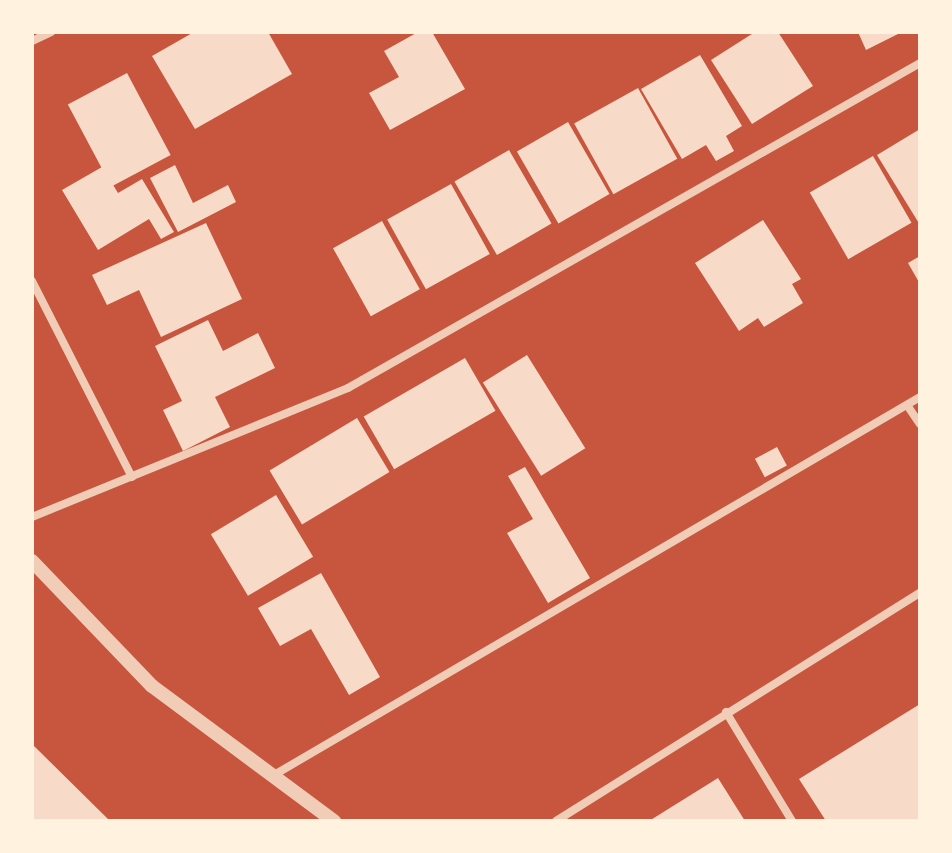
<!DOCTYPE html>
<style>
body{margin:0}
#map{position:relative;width:952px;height:853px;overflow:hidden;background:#c8553d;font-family:"Noto Serif",serif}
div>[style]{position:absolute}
.building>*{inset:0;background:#f7dbc8;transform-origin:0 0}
.minor>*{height:8px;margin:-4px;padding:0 4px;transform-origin:4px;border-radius:4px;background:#f1ccb7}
.tertiary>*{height:14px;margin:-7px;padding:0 7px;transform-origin:7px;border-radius:7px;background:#f1ccb7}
span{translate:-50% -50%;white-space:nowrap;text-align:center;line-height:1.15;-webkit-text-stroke:7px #fff3e0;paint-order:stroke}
.frame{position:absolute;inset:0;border:34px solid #fff3e0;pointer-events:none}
</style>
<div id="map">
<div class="building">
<i style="clip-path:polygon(194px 32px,268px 32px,292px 74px,195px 129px,152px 56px)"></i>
<i style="clip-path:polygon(418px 32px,432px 32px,465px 89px,390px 130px,369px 93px,399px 77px,384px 51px)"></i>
<i style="clip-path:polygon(755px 32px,778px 32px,813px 86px,752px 124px,711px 60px)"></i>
<i style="clip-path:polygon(858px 32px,902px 32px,866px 50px)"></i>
<i style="clip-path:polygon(700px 55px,742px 126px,726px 136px,734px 151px,716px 161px,706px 145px,682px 159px,641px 89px)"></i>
<i style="left:127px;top:73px;width:93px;height:67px;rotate:62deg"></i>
<i style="left:638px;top:88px;width:81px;height:73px;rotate:61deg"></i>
<i style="left:568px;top:122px;width:83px;height:59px;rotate:60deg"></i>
<i style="clip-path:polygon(920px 129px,920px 225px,877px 155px)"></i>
<i style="left:509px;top:150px;width:85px;height:63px;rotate:60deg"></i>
<i style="left:873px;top:156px;width:77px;height:73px;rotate:60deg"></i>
<i style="clip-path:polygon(175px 165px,193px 203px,228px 185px,236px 202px,178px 232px,150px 178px)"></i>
<i style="clip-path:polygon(102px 167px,118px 193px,142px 179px,174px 232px,161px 239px,149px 219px,98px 250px,62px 190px)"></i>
<i style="left:451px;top:184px;width:80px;height:73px;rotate:61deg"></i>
<i style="clip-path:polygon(763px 220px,801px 279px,792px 284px,803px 303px,764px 327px,758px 318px,739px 331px,695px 263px)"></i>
<i style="left:382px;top:221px;width:78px;height:56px;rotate:61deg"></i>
<i style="clip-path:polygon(206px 223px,242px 299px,161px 337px,139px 290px,107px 305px,92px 275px)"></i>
<i style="clip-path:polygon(920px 256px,920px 284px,908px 263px)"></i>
<i style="clip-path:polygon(208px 320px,223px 351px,258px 333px,275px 368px,215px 397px,230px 427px,183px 451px,163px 410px,182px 401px,155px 346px)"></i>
<i style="left:527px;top:355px;width:110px;height:52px;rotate:58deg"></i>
<i style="left:465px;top:358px;width:61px;height:117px;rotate:60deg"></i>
<i style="left:357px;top:418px;width:63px;height:102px;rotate:59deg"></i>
<i style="left:777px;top:447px;width:21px;height:25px;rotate:62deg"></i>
<i style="clip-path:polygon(525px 467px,590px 578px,548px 603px,507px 533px,533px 519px,508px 476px)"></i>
<i style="left:276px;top:495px;width:72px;height:76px;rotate:59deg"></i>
<i style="clip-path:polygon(321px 573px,380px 677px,349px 695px,311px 629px,280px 646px,258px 608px)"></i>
<i style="clip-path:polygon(920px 704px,920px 821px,826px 821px,799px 779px)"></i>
<i style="clip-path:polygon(32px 744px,110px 821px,32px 821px)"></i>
<i style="clip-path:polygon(718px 778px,745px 821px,649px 821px)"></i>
</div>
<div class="minor">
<i style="left:32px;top:41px;width:21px;rotate:-25deg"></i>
<i style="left:32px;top:281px;width:220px;rotate:63deg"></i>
<i style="left:907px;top:405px;width:23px;rotate:56deg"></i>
<i style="left:32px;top:517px;width:341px;rotate:-22.2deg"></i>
<i style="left:348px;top:388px;width:658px;rotate:-29.6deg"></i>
<i style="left:726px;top:712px;width:127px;rotate:58.8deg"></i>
<i style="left:274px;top:775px;width:748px;rotate:-30.33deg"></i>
<i style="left:556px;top:821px;width:430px;rotate:-32.1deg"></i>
</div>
<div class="tertiary">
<i style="left:32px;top:561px;width:173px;rotate:46.2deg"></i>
<i style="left:152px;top:686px;width:227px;rotate:36.6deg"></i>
</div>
<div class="frame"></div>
</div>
